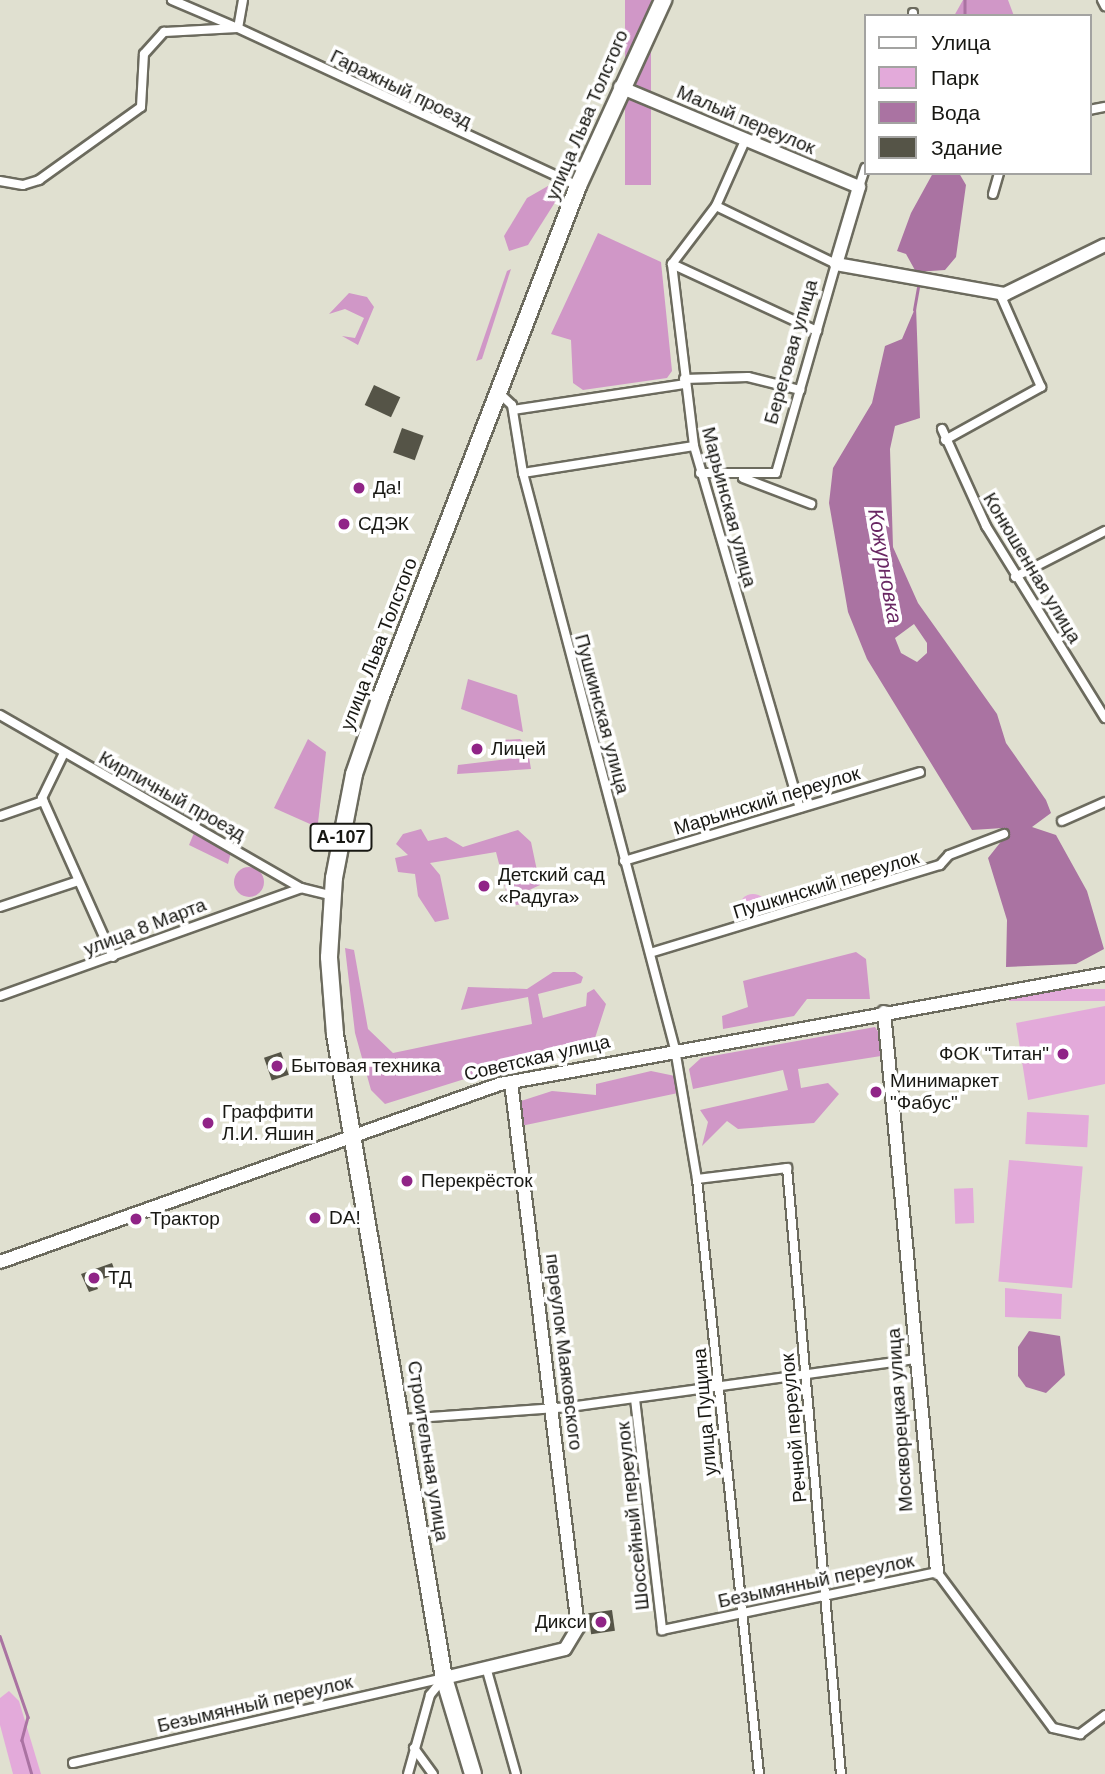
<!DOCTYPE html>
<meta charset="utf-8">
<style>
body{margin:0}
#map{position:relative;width:1105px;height:1774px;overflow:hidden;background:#e0e0d0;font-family:Helvetica,sans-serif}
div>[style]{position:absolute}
.green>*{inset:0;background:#e3aada;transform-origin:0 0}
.round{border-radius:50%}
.forest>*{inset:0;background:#d097c7;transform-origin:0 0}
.water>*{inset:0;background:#aa73a2}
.stream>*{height:2.5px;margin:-1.25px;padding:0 1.25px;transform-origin:1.25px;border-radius:1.25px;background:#aa73a2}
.building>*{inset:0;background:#555447;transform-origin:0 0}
.roads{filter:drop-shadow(2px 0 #6c6b5e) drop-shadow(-2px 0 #6c6b5e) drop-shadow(0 2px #6c6b5e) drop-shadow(0 -2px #6c6b5e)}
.street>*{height:8px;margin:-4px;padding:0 4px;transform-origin:4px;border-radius:4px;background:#fff}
.secondary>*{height:12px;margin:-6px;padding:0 6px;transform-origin:6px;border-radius:6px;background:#fff}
.highway>*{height:16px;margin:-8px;padding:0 8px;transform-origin:8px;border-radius:8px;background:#fff}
.dots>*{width:19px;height:19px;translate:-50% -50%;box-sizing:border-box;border:4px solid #fff;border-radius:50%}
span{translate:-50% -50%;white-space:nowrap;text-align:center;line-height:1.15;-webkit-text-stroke:7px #fff;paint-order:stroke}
.shield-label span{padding:2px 5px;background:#fff;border:2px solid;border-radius:5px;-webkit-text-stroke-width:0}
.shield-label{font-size:18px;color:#181813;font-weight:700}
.street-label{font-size:19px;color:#181813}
.poi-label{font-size:19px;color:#181813}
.left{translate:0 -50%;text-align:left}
.right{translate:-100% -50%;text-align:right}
.water-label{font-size:21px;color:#692763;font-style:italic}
.legend{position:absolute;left:864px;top:14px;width:228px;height:161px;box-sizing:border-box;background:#fff;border:2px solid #a3a3a1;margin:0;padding:9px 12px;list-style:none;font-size:21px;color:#181813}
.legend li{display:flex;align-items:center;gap:14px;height:35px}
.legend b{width:35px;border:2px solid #a3a3a1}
</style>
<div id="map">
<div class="green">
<i class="round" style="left:739px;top:894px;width:28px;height:28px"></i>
<i style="left:1105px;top:989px;width:12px;height:96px;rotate:90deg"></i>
<i style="clip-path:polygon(1105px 1006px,1105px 1084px,1028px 1100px,1016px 1023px)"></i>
<i style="left:1027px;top:1112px;width:62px;height:32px;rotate:3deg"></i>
<i style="left:1009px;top:1160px;width:74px;height:122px;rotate:5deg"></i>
<i style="left:973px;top:1188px;width:35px;height:19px;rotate:88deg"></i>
<i style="clip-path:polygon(1005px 1288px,1062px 1294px,1061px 1319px,1005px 1317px)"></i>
<i style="clip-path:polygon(9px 1691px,19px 1701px,41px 1774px,13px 1774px,0 1725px,0 1698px)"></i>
</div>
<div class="forest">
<i style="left:625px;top:0;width:26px;height:185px"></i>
<i style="clip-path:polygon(963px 0,1008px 0,1014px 16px,954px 16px)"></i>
<i style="clip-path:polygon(548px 186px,559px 196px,528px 245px,509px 251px,504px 236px,527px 198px)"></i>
<i style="clip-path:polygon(598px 233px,661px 262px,672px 371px,667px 378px,583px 390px,573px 383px,571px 340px,551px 334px)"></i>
<i style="clip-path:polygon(511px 269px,482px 359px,476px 361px,507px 271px)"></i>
<i style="clip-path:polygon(349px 293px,367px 297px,374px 307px,358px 345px,342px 336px,355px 338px,364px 318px,345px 309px,329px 314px)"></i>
<i style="clip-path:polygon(468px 679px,517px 695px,523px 732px,461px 709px)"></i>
<i style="clip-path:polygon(308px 739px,326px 752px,318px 823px,310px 824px,274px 808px)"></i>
<i style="clip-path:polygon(520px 739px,527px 745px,531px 769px,457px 774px,458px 765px,508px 759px,501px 740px)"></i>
<i style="clip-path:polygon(421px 829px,428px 841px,446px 837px,463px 847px,518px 830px,531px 842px,540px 885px,527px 891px,530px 903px,516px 905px,506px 891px,496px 852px,430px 863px,440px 875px,449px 919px,435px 922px,418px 896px,415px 874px,398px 872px,395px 858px,408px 855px,396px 844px,403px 834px)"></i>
<i style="clip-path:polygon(194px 833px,231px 852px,228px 864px,189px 845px)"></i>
<i class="round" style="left:234px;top:867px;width:30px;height:30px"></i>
<i style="clip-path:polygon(345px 948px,354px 950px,368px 1029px,393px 1053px,532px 1024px,528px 997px,461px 1010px,468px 987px,527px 989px,553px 972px,575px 972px,583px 977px,581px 983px,538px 994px,543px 1018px,586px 1006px,587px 993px,594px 989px,606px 1004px,595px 1038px,385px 1104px,371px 1090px,355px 1033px)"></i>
<i style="clip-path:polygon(856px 952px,866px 959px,870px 999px,807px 999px,794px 1016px,723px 1029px,722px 1016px,748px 1007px,743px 981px)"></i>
<i style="clip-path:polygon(875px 1027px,883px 1039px,881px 1056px,798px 1069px,801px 1088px,828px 1083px,839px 1094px,814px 1123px,738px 1129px,727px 1121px,702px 1146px,708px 1122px,700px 1110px,788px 1090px,783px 1070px,693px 1089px,689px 1069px,701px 1058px)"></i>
<i style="clip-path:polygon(651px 1071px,675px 1076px,678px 1093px,521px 1126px,515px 1114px,521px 1101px,552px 1091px,596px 1095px,596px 1084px)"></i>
</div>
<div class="water">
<i style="clip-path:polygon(959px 173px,966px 185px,956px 257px,945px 270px,916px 272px,906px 254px,897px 251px,911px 213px,933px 173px)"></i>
<i style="clip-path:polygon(evenodd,916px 306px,920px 418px,895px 426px,890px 449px,893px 547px,918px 603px,997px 714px,1006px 743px,1046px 800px,1051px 813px,1032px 827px,1056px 835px,1087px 891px,1104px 949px,1076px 964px,1006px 967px,1007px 920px,988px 858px,1007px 834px,1003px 828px,972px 830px,867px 659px,848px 612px,829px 503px,833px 468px,872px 403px,885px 346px,902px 339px,916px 306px,914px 624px,927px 643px,927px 653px,917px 662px,901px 653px,895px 638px,914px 624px)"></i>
<i style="clip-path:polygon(1029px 1331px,1060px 1336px,1065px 1375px,1046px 1393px,1026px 1387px,1018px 1376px,1018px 1347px)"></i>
</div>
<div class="stream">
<i style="left:965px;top:0;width:16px;rotate:90deg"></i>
<i style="left:914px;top:310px;width:28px;rotate:-80deg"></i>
<i style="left:0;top:1636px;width:86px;rotate:70.9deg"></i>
<i style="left:28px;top:1717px;width:24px;rotate:105deg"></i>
<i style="left:22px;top:1740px;width:35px;rotate:74deg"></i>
</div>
<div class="building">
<i style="left:374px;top:385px;width:29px;height:22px;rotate:25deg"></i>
<i style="left:402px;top:428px;width:23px;height:26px;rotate:20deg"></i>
<i style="left:281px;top:1052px;width:24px;height:18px;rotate:71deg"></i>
<i style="clip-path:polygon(112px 1263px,116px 1274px,95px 1282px,98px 1289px,89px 1292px,81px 1274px)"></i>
<i style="left:612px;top:1610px;width:21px;height:24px;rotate:82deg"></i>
</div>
<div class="roads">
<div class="street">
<i style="left:172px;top:0;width:66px;rotate:23.1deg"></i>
<i style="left:243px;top:0;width:28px;rotate:100deg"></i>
<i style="left:238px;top:28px;width:375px;rotate:24.9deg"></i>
<i style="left:1102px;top:0;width:7px;rotate:63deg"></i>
<i style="left:913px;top:16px;width:3px;rotate:-90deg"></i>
<i style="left:1089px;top:110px;width:16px;rotate:-11deg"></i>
<i style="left:744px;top:143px;width:69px;rotate:114deg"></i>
<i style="left:716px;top:206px;width:73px;rotate:127.2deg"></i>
<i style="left:672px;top:264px;width:183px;rotate:83.1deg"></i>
<i style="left:694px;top:446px;width:377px;rotate:73.7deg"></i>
<i style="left:0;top:181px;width:23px;rotate:10deg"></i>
<i style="left:23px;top:185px;width:17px;rotate:-17deg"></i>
<i style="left:39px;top:180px;width:125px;rotate:-35.6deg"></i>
<i style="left:141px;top:107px;width:53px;rotate:-86.8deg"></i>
<i style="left:144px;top:54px;width:30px;rotate:-48deg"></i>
<i style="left:164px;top:32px;width:74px;rotate:-3.1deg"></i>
<i style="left:859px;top:187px;width:20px;rotate:-72deg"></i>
<i style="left:993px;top:194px;width:22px;rotate:-74deg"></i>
<i style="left:672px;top:264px;width:160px;rotate:24.8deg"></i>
<i style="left:684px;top:379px;width:64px;rotate:-1.8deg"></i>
<i style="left:748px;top:377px;width:54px;rotate:14deg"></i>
<i style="left:498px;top:392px;width:19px;rotate:43deg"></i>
<i style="left:512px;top:405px;width:69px;rotate:80.8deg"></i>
<i style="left:523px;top:473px;width:596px;rotate:75.22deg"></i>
<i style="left:675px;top:1049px;width:132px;rotate:80.4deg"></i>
<i style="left:697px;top:1179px;width:598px;rotate:84.05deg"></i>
<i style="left:513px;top:410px;width:173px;rotate:-8.6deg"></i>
<i style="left:942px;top:429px;width:107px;rotate:65.6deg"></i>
<i style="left:986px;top:526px;width:226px;rotate:58.2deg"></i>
<i style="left:945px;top:440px;width:110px;rotate:-28.9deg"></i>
<i style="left:1041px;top:387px;width:102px;rotate:-113.8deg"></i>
<i style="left:523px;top:473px;width:173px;rotate:-9deg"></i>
<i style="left:700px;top:473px;width:76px"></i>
<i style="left:776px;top:473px;width:217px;rotate:-74deg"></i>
<i style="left:836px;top:264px;width:133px;rotate:-154.2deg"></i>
<i style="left:743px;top:478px;width:73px;rotate:20.9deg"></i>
<i style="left:1015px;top:577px;width:101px;rotate:-27.1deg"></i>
<i style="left:0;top:715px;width:347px;rotate:29.9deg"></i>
<i style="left:301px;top:888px;width:32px;rotate:14deg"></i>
<i style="left:63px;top:755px;width:48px;rotate:116deg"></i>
<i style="left:42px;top:798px;width:174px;rotate:65.9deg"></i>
<i style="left:0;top:816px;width:46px;rotate:-19.2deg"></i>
<i style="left:1062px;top:821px;width:47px;rotate:-23.8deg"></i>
<i style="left:624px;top:861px;width:309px;rotate:-16.7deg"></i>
<i style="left:0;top:907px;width:82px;rotate:-18.4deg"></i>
<i style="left:650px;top:953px;width:303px;rotate:-16.9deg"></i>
<i style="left:940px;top:865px;width:13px;rotate:-48deg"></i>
<i style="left:949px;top:855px;width:59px;rotate:-20.9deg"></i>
<i style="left:0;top:996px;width:320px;rotate:-19.7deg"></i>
<i style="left:697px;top:1179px;width:91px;rotate:-7deg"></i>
<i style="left:787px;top:1168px;width:608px;rotate:84.91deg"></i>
<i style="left:635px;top:1399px;width:233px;rotate:83.3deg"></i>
<i style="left:662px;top:1630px;width:281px;rotate:-11.9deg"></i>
<i style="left:937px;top:1572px;width:194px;rotate:53.4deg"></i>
<i style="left:1053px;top:1728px;width:28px;rotate:13deg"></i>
<i style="left:1080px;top:1734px;width:31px;rotate:-37deg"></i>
<i style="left:403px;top:1419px;width:167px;rotate:-4.1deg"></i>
<i style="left:570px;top:1407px;width:348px;rotate:-7.9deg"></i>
<i style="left:486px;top:1667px;width:111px;rotate:74.3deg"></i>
<i style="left:414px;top:1748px;width:32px;rotate:54deg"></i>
<i style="left:73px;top:1763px;width:381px;rotate:-12.9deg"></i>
<i style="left:408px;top:1774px;width:82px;rotate:-74.4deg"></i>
<i style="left:430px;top:1695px;width:22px;rotate:-51deg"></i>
</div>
<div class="secondary">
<i style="left:620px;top:87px;width:259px;rotate:22.7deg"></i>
<i style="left:859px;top:187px;width:80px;rotate:106.6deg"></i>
<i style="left:836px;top:264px;width:172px;rotate:10.1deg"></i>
<i style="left:1005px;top:294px;width:111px;rotate:-26.1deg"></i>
<i style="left:884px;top:1012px;width:563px;rotate:84.59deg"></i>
<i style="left:0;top:1262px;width:531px;rotate:-19.6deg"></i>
<i style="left:500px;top:1084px;width:615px;rotate:-10.3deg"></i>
<i style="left:444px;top:1678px;width:124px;rotate:-13.5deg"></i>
<i style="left:565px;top:1649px;width:26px;rotate:-59deg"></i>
<i style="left:578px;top:1627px;width:549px;rotate:-97.01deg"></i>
</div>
<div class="highway">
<i style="left:473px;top:1774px;width:100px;rotate:-106.8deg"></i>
<i style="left:444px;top:1678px;width:653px;rotate:-99.61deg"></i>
<i style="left:335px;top:1034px;width:77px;rotate:-94.5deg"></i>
<i style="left:329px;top:957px;width:79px;rotate:-86.4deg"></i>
<i style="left:334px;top:878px;width:106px;rotate:-79.1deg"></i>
<i style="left:354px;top:774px;width:83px;rotate:-70.9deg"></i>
<i style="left:381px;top:696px;width:547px;rotate:-68.88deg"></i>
<i style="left:578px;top:186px;width:205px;rotate:-65.4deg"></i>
</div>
</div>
<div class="dots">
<i style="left:359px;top:488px;background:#902487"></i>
<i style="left:344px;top:524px;background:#902487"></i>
<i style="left:477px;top:749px;background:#902487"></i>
<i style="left:484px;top:886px;background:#902487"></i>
<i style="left:1063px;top:1054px;background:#902487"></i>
<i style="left:277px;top:1066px;background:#902487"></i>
<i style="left:876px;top:1092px;background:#902487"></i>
<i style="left:208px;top:1123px;background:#902487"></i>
<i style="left:407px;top:1181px;background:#902487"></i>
<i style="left:315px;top:1218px;background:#902487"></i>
<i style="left:136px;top:1219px;background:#902487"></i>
<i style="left:94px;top:1278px;background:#902487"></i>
<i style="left:601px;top:1622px;background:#902487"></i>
</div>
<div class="shield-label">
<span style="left:341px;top:837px">А-107</span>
</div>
<div class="street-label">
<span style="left:401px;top:89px;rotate:26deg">Гаражный проезд</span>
<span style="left:587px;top:115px;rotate:-67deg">улица Льва Толстого</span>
<span style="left:746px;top:120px;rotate:23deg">Малый переулок</span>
<span style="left:791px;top:352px;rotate:-74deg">Береговая улица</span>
<span style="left:729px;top:507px;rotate:75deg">Марьинская улица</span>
<span style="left:1032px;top:568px;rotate:59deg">Конюшенная улица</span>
<span style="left:379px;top:644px;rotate:-69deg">улица Льва Толстого</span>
<span style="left:602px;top:714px;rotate:75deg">Пушкинская улица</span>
<span style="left:172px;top:796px;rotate:29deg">Кирпичный проезд</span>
<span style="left:767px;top:801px;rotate:-17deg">Марьинский переулок</span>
<span style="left:826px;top:885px;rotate:-17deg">Пушкинский переулок</span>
<span style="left:145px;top:927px;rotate:-21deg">улица 8 Марта</span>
<span style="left:537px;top:1058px;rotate:-13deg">Советская улица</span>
<span style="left:564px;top:1352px;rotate:83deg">переулок Маяковского</span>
<span style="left:705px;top:1412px;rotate:-95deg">улица Пущина</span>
<span style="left:900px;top:1420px;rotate:-94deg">Москворецкая улица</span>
<span style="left:794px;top:1428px;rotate:-95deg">Речной переулок</span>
<span style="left:428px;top:1451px;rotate:81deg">Строительная улица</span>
<span style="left:633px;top:1516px;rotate:-96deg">Шоссейный переулок</span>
<span style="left:816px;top:1581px;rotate:-12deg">Безымянный переулок</span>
<span style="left:255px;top:1704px;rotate:-13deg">Безымянный переулок</span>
</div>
<div class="poi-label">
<span class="left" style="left:373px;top:488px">Да!</span>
<span class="left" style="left:358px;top:524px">СДЭК</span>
<span class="left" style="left:491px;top:749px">Лицей</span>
<span class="left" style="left:498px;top:886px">Детский сад<br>«Радуга»</span>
<span class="right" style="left:1049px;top:1054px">ФОК "Титан"</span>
<span class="left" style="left:291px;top:1066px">Бытовая техника</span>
<span class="left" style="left:890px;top:1092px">Минимаркет<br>"Фабус"</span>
<span class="left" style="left:222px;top:1123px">Граффити<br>Л.И. Яшин</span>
<span class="left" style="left:421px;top:1181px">Перекрёсток</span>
<span class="left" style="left:329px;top:1218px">DA!</span>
<span class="left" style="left:150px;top:1219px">Трактор</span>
<span class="left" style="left:108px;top:1278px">ТД</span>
<span class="right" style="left:587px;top:1622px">Дикси</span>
</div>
<div class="water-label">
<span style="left:885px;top:566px;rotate:80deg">Кожурновка</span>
</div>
<ul class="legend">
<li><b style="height:9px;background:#fff"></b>Улица</li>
<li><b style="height:19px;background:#e3aada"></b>Парк</li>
<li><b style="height:19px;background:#aa73a2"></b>Вода</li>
<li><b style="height:19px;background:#555447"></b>Здание</li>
</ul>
</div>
